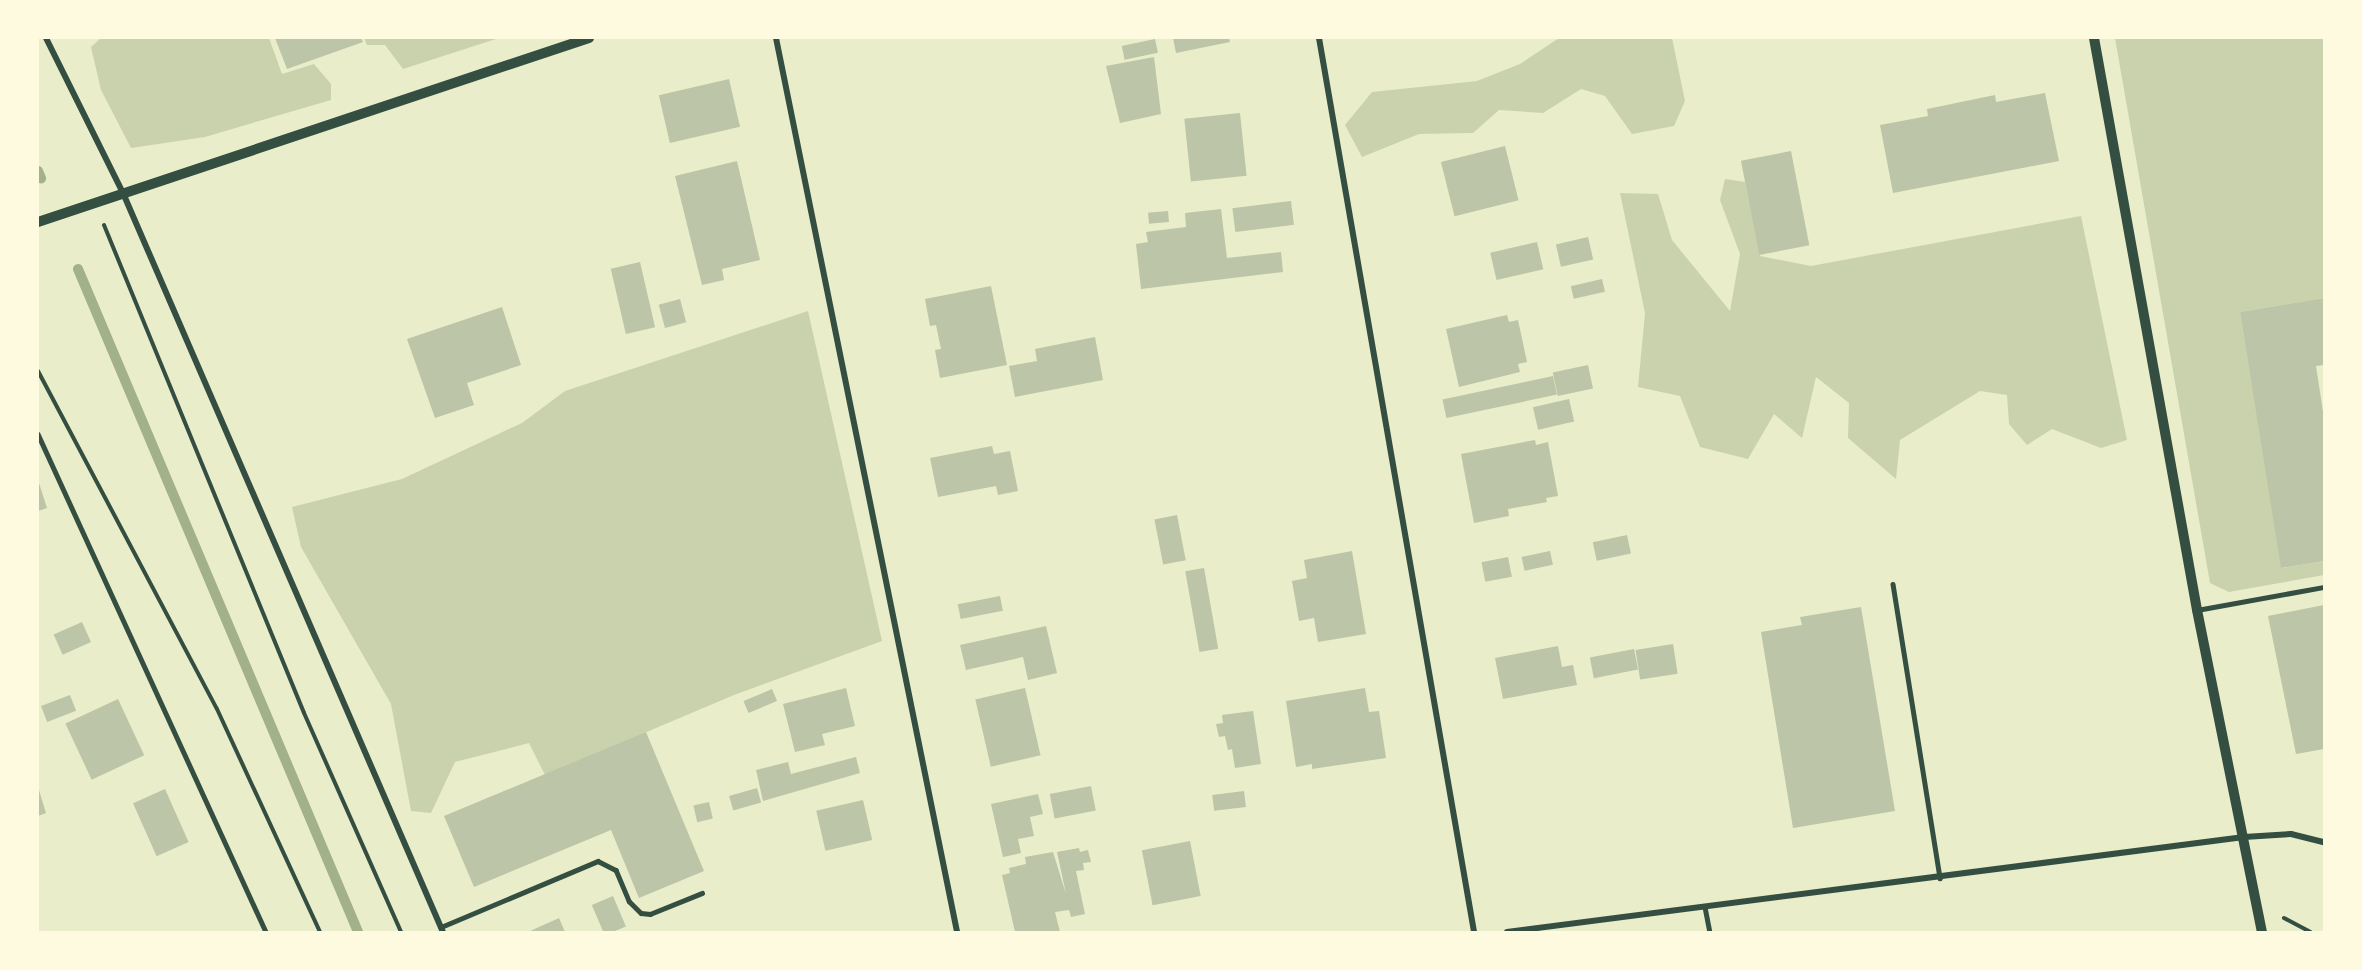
<!DOCTYPE html>
<style>
body{margin:0}
#map{position:relative;width:2362px;height:970px;overflow:hidden;background:#e9edc9;font-family:"Source Serif 4",serif}
div>[style]{position:absolute}
.green>*{inset:0;background:#cad2ad}
.stream>*{height:10px;margin:-5px;padding:0 5px;transform-origin:5px;border-radius:5px;background:#a3b18a}
.building>*{inset:0;background:#bcc5a7;transform-origin:0 0}
.path>*{height:4px;margin:-2px;padding:0 2px;transform-origin:2px;border-radius:2px;background:#344e41}
.service>*{height:4.5px;margin:-2.25px;padding:0 2.25px;transform-origin:2.25px;border-radius:2.25px;background:#344e41}
.minor>*{height:6px;margin:-3px;padding:0 3px;transform-origin:3px;border-radius:3px;background:#344e41}
.tertiary>*{height:10px;margin:-5px;padding:0 5px;transform-origin:5px;border-radius:5px;background:#344e41}
span{translate:-50% -50%;white-space:nowrap;text-align:center;line-height:1.15;-webkit-text-stroke:4.5px #fefae0;paint-order:stroke}
.frame{position:absolute;inset:0;border:39px solid #fefae0;pointer-events:none}
</style>
<div id="map">
<div class="green">
<i style="clip-path:polygon(101px 38px,269px 38px,282px 74px,314px 64px,331px 84px,331px 100px,205px 137px,131px 148px,101px 90px,91px 47px)"></i>
<i style="clip-path:polygon(364px 38px,499px 38px,403px 69px,385px 45px,367px 45px)"></i>
<i style="clip-path:polygon(1559px 38px,1672px 38px,1685px 101px,1674px 126px,1632px 134px,1605px 96px,1581px 89px,1543px 113px,1499px 110px,1473px 133px,1419px 134px,1362px 157px,1345px 125px,1372px 92px,1477px 81px,1520px 64px)"></i>
<i style="clip-path:polygon(2115px 38px,2324px 38px,2324px 298px,2240px 312px,2282px 568px,2324px 561px,2324px 575px,2229px 592px,2210px 583px)"></i>
<i style="clip-path:polygon(1725px 179px,1745px 182px,1760px 256px,1811px 266px,2081px 216px,2127px 440px,2101px 448px,2052px 429px,2027px 445px,2009px 424px,2007px 395px,1980px 391px,1900px 440px,1896px 479px,1848px 438px,1849px 403px,1816px 377px,1802px 438px,1774px 414px,1748px 459px,1700px 447px,1680px 396px,1638px 387px,1645px 313px,1620px 193px,1658px 194px,1672px 240px,1730px 311px,1740px 254px,1720px 200px)"></i>
<i style="clip-path:polygon(808px 311px,882px 641px,734px 695px,545px 775px,529px 743px,455px 762px,431px 813px,411px 811px,391px 704px,301px 547px,292px 507px,402px 479px,522px 423px,565px 391px)"></i>
</div>
<div class="stream">
<i style="left:38px;top:171px;width:8px;rotate:67deg"></i>
<i style="left:78px;top:269px;width:720px;rotate:67.1deg"></i>
</div>
<div class="building">
<i style="clip-path:polygon(275px 38px,361px 38px,363px 42px,287px 69px)"></i>
<i style="clip-path:polygon(1173px 38px,1229px 38px,1230px 42px,1176px 53px)"></i>
<i style="left:1155px;top:39px;width:14px;height:34px;rotate:78deg"></i>
<i style="clip-path:polygon(1154px 57px,1161px 114px,1120px 123px,1106px 66px)"></i>
<i style="left:729px;top:79px;width:49px;height:72px;rotate:77deg"></i>
<i style="clip-path:polygon(2045px 93px,2059px 161px,1893px 193px,1880px 125px,1928px 116px,1927px 109px,1995px 95px,1996px 102px)"></i>
<i style="left:1240px;top:113px;width:63px;height:56px;rotate:84deg"></i>
<i style="left:1505px;top:146px;width:56px;height:66px;rotate:76deg"></i>
<i style="left:1791px;top:151px;width:96px;height:51px;rotate:79deg"></i>
<i style="clip-path:polygon(737px 161px,760px 260px,722px 269px,724px 280px,702px 285px,675px 176px)"></i>
<i style="left:1291px;top:201px;width:24px;height:59px;rotate:83deg"></i>
<i style="clip-path:polygon(1221px 209px,1227px 258px,1281px 252px,1283px 272px,1141px 289px,1136px 244px,1148px 242px,1146px 232px,1186px 227px,1185px 213px)"></i>
<i style="left:1168px;top:211px;width:11px;height:20px;rotate:85deg"></i>
<i style="left:1588px;top:237px;width:23px;height:33px;rotate:77deg"></i>
<i style="left:1537px;top:242px;width:28px;height:48px;rotate:77deg"></i>
<i style="left:640px;top:262px;width:67px;height:30px;rotate:77deg"></i>
<i style="left:1602px;top:279px;width:13px;height:32px;rotate:77deg"></i>
<i style="clip-path:polygon(991px 286px,1007px 365px,940px 378px,935px 350px,941px 349px,936px 325px,930px 326px,925px 299px)"></i>
<i style="clip-path:polygon(2324px 298px,2324px 365px,2316px 366px,2324px 418px,2324px 561px,2281px 568px,2240px 312px)"></i>
<i style="left:680px;top:299px;width:24px;height:22px;rotate:75deg"></i>
<i style="clip-path:polygon(502px 307px,521px 365px,467px 383px,474px 405px,435px 418px,407px 339px)"></i>
<i style="clip-path:polygon(1507px 315px,1509px 322px,1518px 320px,1527px 362px,1518px 364px,1520px 372px,1459px 387px,1446px 329px)"></i>
<i style="clip-path:polygon(1095px 337px,1103px 380px,1015px 397px,1009px 366px,1037px 361px,1035px 349px)"></i>
<i style="left:1588px;top:365px;width:24px;height:36px;rotate:78deg"></i>
<i style="left:1553px;top:376px;width:19px;height:113px;rotate:78deg"></i>
<i style="left:1569px;top:399px;width:23px;height:37px;rotate:77deg"></i>
<i style="clip-path:polygon(1535px 440px,1536px 445px,1548px 442px,1558px 496px,1546px 498px,1547px 502px,1508px 509px,1509px 516px,1474px 523px,1461px 454px)"></i>
<i style="clip-path:polygon(992px 446px,994px 454px,1010px 451px,1018px 491px,998px 495px,996px 486px,938px 497px,930px 458px)"></i>
<i style="clip-path:polygon(38px 480px,47px 508px,38px 511px)"></i>
<i style="left:1177px;top:515px;width:46px;height:23px;rotate:79deg"></i>
<i style="left:1627px;top:535px;width:19px;height:35px;rotate:78deg"></i>
<i style="clip-path:polygon(1352px 551px,1366px 634px,1318px 642px,1314px 618px,1299px 621px,1292px 581px,1307px 578px,1304px 560px)"></i>
<i style="left:1550px;top:551px;width:14px;height:29px;rotate:78deg"></i>
<i style="left:1508px;top:557px;width:20px;height:27px;rotate:79deg"></i>
<i style="left:1204px;top:568px;width:82px;height:19px;rotate:80deg"></i>
<i style="left:1000px;top:596px;width:15px;height:43px;rotate:79deg"></i>
<i style="clip-path:polygon(2324px 605px,2324px 749px,2296px 754px,2268px 616px)"></i>
<i style="clip-path:polygon(1861px 607px,1895px 811px,1793px 828px,1761px 632px,1802px 625px,1800px 617px)"></i>
<i style="left:82px;top:622px;width:22px;height:31px;rotate:66deg"></i>
<i style="clip-path:polygon(1046px 626px,1057px 673px,1028px 680px,1023px 657px,966px 670px,960px 645px)"></i>
<i style="left:1673px;top:644px;width:30px;height:38px;rotate:81deg"></i>
<i style="clip-path:polygon(1558px 646px,1562px 667px,1573px 665px,1577px 685px,1503px 699px,1495px 658px)"></i>
<i style="left:1634px;top:649px;width:21px;height:45px;rotate:79deg"></i>
<i style="clip-path:polygon(846px 688px,855px 726px,822px 734px,825px 745px,795px 752px,783px 704px)"></i>
<i style="left:1025px;top:688px;width:69px;height:51px;rotate:77deg"></i>
<i style="clip-path:polygon(1365px 688px,1369px 712px,1379px 711px,1386px 758px,1312px 769px,1312px 764px,1296px 767px,1286px 701px)"></i>
<i style="left:772px;top:689px;width:13px;height:31px;rotate:67deg"></i>
<i style="left:70px;top:695px;width:17px;height:31px;rotate:69deg"></i>
<i style="left:118px;top:699px;width:62px;height:58px;rotate:65deg"></i>
<i style="clip-path:polygon(1253px 711px,1261px 764px,1235px 768px,1232px 749px,1228px 750px,1225px 736px,1219px 737px,1216px 724px,1223px 723px,1222px 715px)"></i>
<i style="clip-path:polygon(646px 732px,704px 871px,639px 898px,611px 830px,474px 887px,444px 816px)"></i>
<i style="clip-path:polygon(856px 757px,860px 773px,763px 801px,756px 770px,788px 762px,791px 774px)"></i>
<i style="left:1091px;top:786px;width:25px;height:42px;rotate:79deg"></i>
<i style="clip-path:polygon(38px 787px,46px 813px,38px 816px)"></i>
<i style="left:757px;top:788px;width:15px;height:29px;rotate:74deg"></i>
<i style="left:165px;top:789px;width:58px;height:35px;rotate:66deg"></i>
<i style="left:1244px;top:791px;width:16px;height:32px;rotate:83deg"></i>
<i style="clip-path:polygon(1038px 794px,1043px 814px,1030px 817px,1034px 836px,1018px 839px,1021px 853px,1003px 857px,991px 804px)"></i>
<i style="left:863px;top:800px;width:41px;height:48px;rotate:77deg"></i>
<i style="left:709px;top:802px;width:17px;height:16px;rotate:77deg"></i>
<i style="left:1190px;top:841px;width:56px;height:49px;rotate:79deg"></i>
<i style="clip-path:polygon(1079px 848px,1080px 852px,1088px 850px,1091px 862px,1083px 863px,1084px 870px,1076px 871px,1085px 914px,1071px 917px,1069px 910px,1055px 912px,1060px 932px,1015px 932px,1002px 875px,1010px 873px,1009px 868px,1026px 864px,1025px 857px,1053px 852px,1066px 894px,1057px 852px)"></i>
<i style="left:613px;top:896px;width:33px;height:23px;rotate:67deg"></i>
<i style="clip-path:polygon(559px 918px,565px 932px,528px 932px)"></i>
</div>
<div class="path">
<i style="left:104px;top:225px;width:527px;rotate:67.71deg"></i>
<i style="left:304px;top:713px;width:240px;rotate:66.1deg"></i>
<i style="left:38px;top:371px;width:382px;rotate:62.1deg"></i>
<i style="left:217px;top:709px;width:246px;rotate:65.2deg"></i>
<i style="left:2284px;top:918px;width:30px;rotate:28deg"></i>
</div>
<div class="service">
<i style="left:38px;top:434px;width:548px;rotate:65.4deg"></i>
<i style="left:1893px;top:584px;width:298px;rotate:80.9deg"></i>
<i style="left:2197px;top:610px;width:129px;rotate:-10.3deg"></i>
<i style="left:1705px;top:907px;width:25px;rotate:79deg"></i>
<i style="left:441px;top:927px;width:170px;rotate:-22.8deg"></i>
<i style="left:598px;top:861px;width:20px;rotate:27deg"></i>
<i style="left:616px;top:870px;width:34px;rotate:67deg"></i>
<i style="left:629px;top:901px;width:17px;rotate:45deg"></i>
<i style="left:641px;top:913px;width:9px;rotate:6deg"></i>
<i style="left:650px;top:914px;width:56px;rotate:-22deg"></i>
</div>
<div class="minor">
<i style="left:46px;top:38px;width:173px;rotate:63.6deg"></i>
<i style="left:123px;top:193px;width:805px;rotate:66.59deg"></i>
<i style="left:776px;top:38px;width:912px;rotate:78.55deg"></i>
<i style="left:1319px;top:38px;width:907px;rotate:80.16deg"></i>
<i style="left:1507px;top:932px;width:743px;rotate:-7.34deg"></i>
<i style="left:2244px;top:837px;width:47px;rotate:-3.7deg"></i>
<i style="left:2291px;top:834px;width:34px;rotate:14deg"></i>
</div>
<div class="tertiary">
<i style="left:2094px;top:38px;width:581px;rotate:79.79deg"></i>
<i style="left:2197px;top:610px;width:328px;rotate:78.6deg"></i>
<i style="left:38px;top:222px;width:581px;rotate:-18.47deg"></i>
</div>
<div class="frame"></div>
</div>
